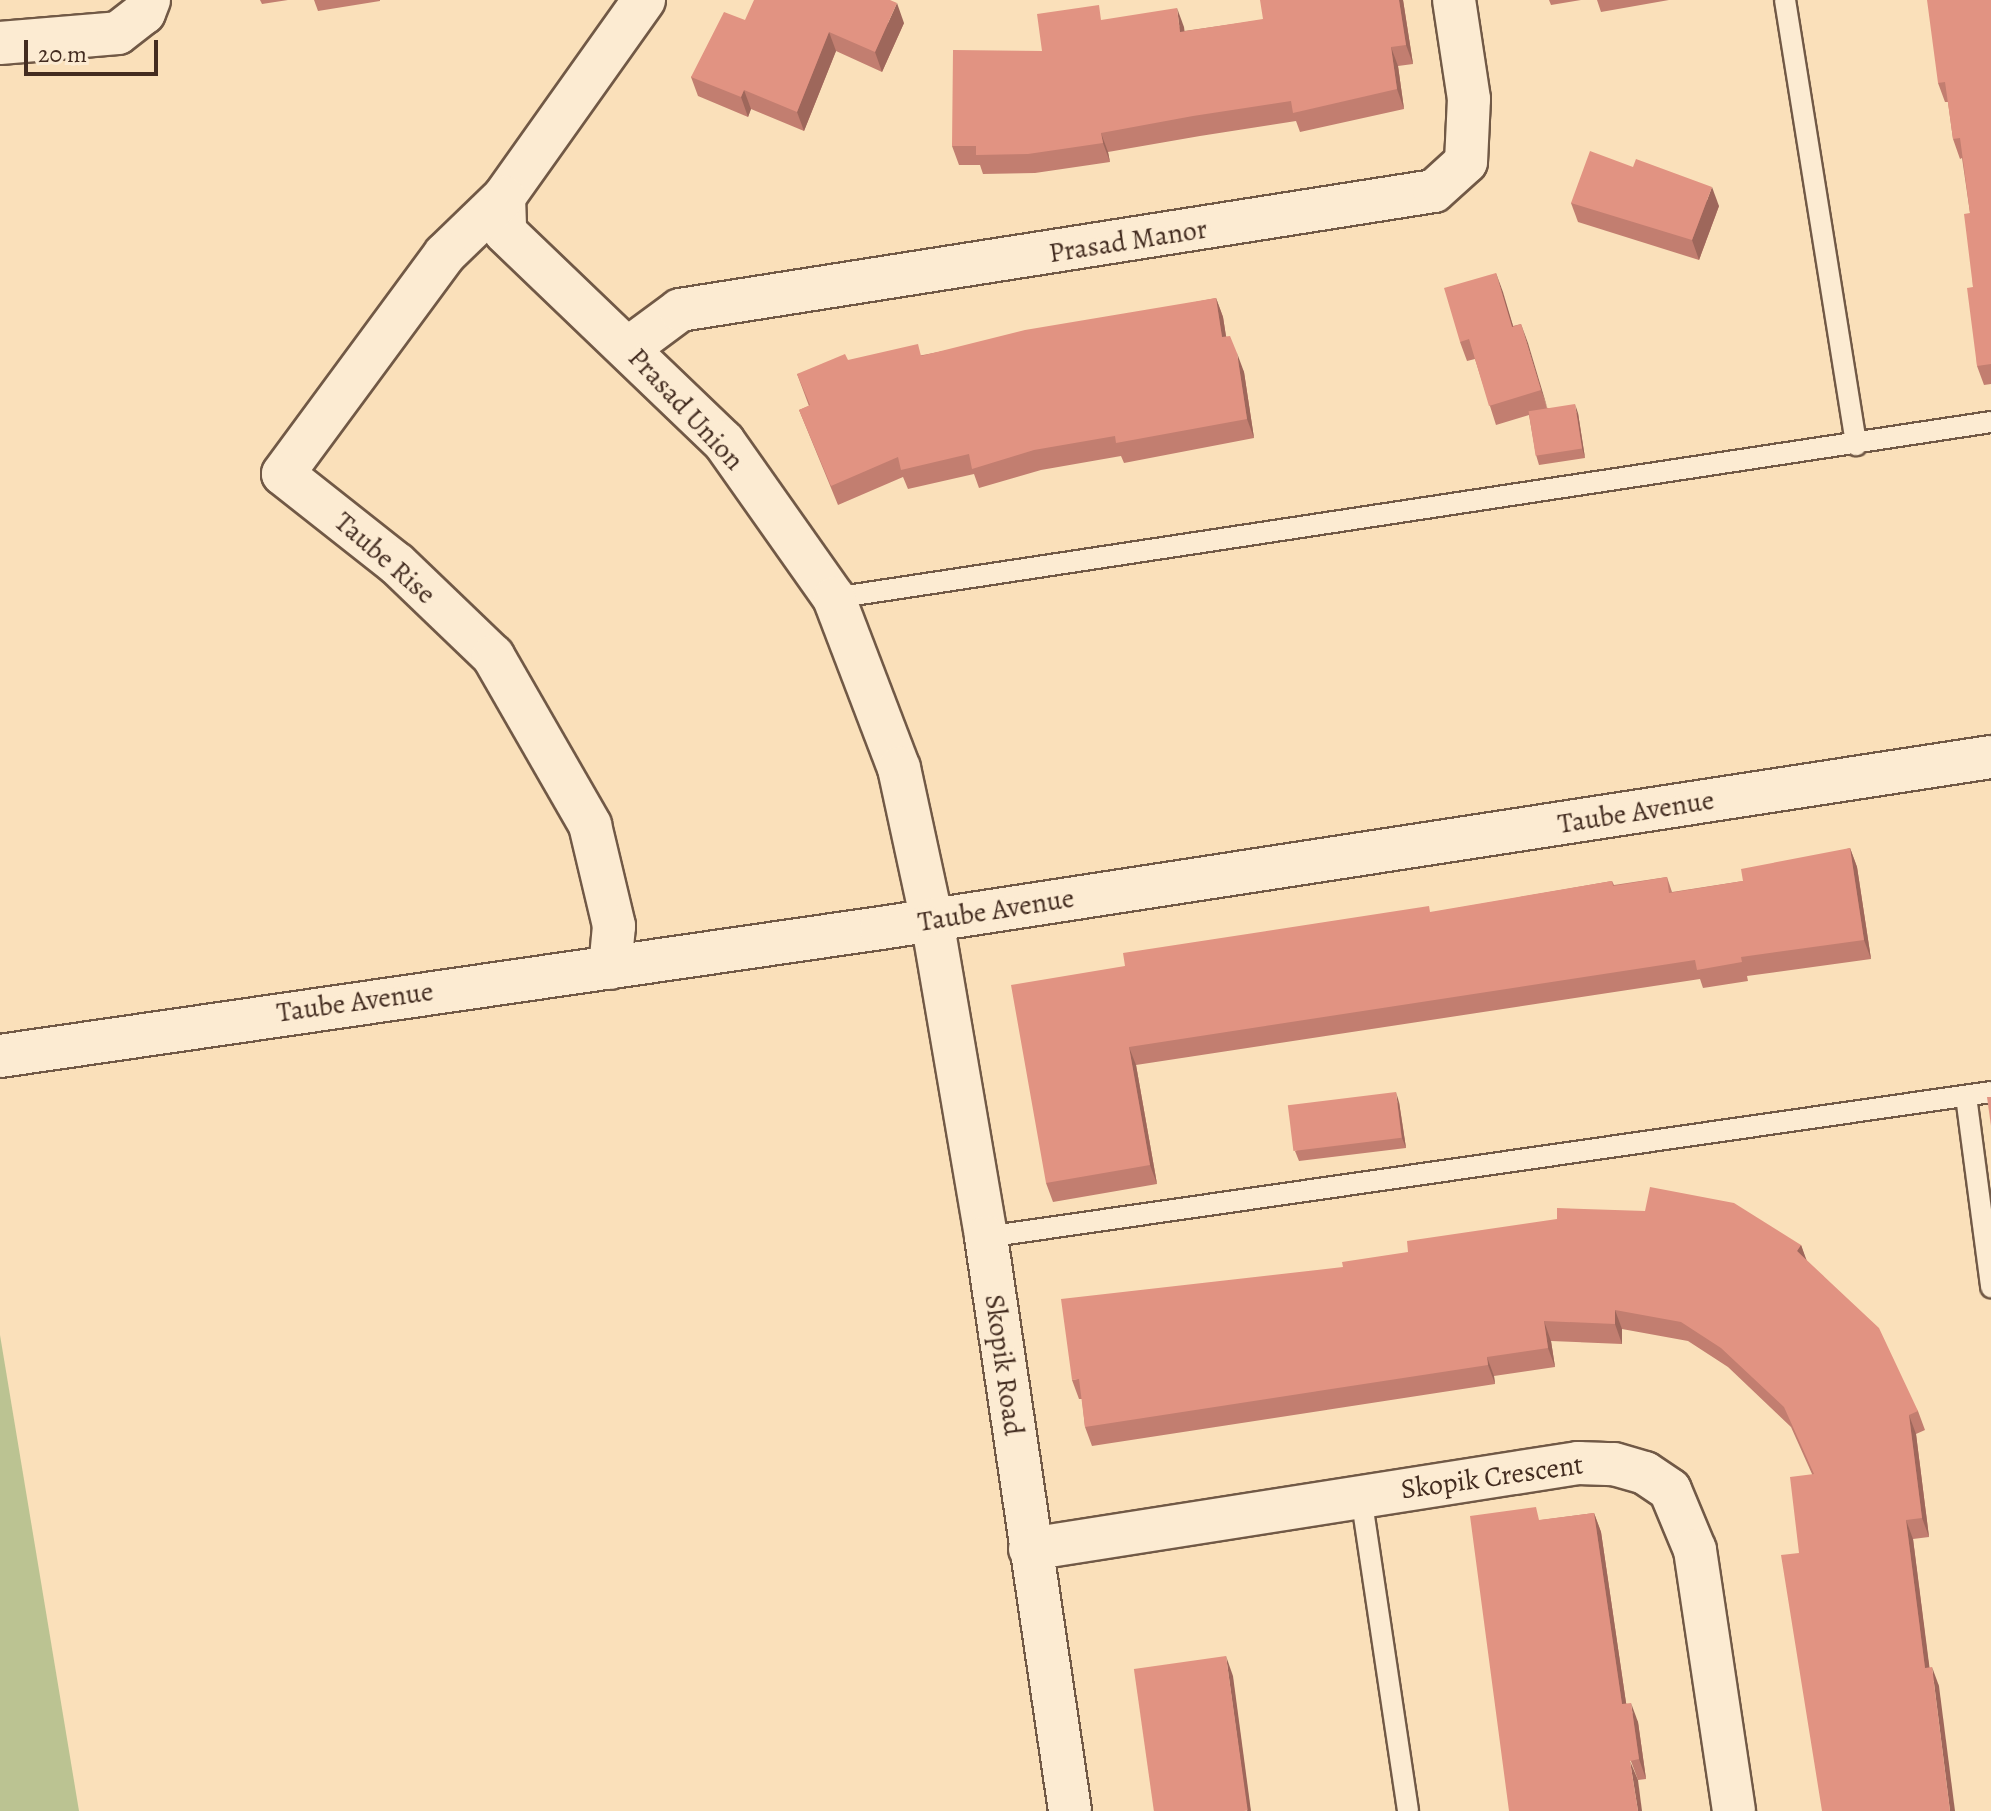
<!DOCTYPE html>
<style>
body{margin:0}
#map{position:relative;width:1991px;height:1811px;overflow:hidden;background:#fae0ba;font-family:Alegreya,serif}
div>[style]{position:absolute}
.green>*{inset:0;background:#bbc392}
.roads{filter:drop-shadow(2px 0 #715946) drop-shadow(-2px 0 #715946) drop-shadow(0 2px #715946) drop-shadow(0 -2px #715946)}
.service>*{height:20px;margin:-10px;padding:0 10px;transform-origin:10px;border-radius:10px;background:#fcebd2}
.minor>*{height:42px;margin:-21px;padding:0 21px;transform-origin:21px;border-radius:21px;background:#fcebd2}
.wall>*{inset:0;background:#c27e70}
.shaded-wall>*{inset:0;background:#9e675b}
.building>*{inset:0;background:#e19382;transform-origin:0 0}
span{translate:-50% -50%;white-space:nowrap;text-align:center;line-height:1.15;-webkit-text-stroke:8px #fcebd2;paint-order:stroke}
.street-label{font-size:28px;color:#432c20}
.scale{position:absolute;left:24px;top:40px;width:134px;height:36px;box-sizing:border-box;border:4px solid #432c20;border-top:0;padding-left:10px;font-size:24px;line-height:28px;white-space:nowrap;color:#432c20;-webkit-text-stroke:6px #fcebd2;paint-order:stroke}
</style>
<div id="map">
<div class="green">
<i style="clip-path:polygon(0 1335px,79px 1811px,0 1811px)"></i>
</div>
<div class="roads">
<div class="service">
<i style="left:1785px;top:0;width:451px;rotate:80.9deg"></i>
<i style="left:834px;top:598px;width:1170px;rotate:-8.65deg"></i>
<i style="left:1966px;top:1096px;width:193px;rotate:82.5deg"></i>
<i style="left:986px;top:1237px;width:1015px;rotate:-8.21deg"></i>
<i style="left:1361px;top:1496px;width:318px;rotate:81.5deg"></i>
</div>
<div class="minor">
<i style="left:644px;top:0;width:242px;rotate:125.4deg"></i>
<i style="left:504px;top:197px;width:35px;rotate:88deg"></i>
<i style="left:505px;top:232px;width:303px;rotate:43.8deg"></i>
<i style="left:724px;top:442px;width:191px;rotate:54.8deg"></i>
<i style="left:834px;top:598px;width:182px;rotate:69.1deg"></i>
<i style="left:899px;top:768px;width:156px;rotate:77.8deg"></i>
<i style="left:932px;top:920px;width:322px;rotate:80.3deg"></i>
<i style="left:986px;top:1237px;width:580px;rotate:81.67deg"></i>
<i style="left:0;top:43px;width:118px;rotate:-4.8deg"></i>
<i style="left:118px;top:33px;width:33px;rotate:-38deg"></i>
<i style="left:144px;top:13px;width:14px;rotate:-69deg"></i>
<i style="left:504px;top:197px;width:82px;rotate:136deg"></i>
<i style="left:445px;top:254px;width:273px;rotate:126.4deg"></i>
<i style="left:283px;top:474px;width:145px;rotate:38.3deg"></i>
<i style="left:397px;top:564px;width:133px;rotate:43.8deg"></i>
<i style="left:493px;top:656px;width:195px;rotate:60.1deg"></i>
<i style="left:590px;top:825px;width:104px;rotate:76.6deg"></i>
<i style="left:614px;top:926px;width:42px;rotate:95.4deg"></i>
<i style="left:630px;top:347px;width:62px;rotate:-36.5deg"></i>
<i style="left:680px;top:310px;width:763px;rotate:-8.97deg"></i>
<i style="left:1434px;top:191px;width:43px;rotate:-42.2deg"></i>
<i style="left:1466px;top:162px;width:63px;rotate:-87.3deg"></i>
<i style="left:1469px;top:99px;width:100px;rotate:-98.6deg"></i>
<i style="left:0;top:1056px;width:890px;rotate:-8.27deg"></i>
<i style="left:881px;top:928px;width:1123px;rotate:-8.76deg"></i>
<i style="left:1030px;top:1549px;width:555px;rotate:-8.92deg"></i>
<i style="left:1578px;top:1463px;width:36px;rotate:2deg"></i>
<i style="left:1614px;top:1464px;width:32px;rotate:16deg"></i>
<i style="left:1645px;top:1473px;width:30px;rotate:34deg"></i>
<i style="left:1670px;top:1490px;width:65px;rotate:67.4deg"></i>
<i style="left:1695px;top:1550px;width:264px;rotate:81.5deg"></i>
</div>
</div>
<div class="wall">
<i style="clip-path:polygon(260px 0,288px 0,262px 4px)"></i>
<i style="clip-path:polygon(314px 0,380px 0,380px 1px,318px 11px)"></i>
<i style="clip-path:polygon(1403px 0,1413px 64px,1398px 66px,1404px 109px,1300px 132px,1296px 121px,1200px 136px,1108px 152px,1110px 162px,1035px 173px,983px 174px,980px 165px,959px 165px,952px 146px,1042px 51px,1104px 20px,1184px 27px,1184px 31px)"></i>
<i style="clip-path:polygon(1549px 0,1581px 0,1551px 5px)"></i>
<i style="clip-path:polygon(1597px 0,1669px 0,1601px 12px)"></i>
<i style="clip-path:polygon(1991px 0,1991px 384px,1984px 385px,1977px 366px,1973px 287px,1970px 213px,1962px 158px,1960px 159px,1953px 139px,1948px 102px,1945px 102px,1938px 83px)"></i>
<i style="clip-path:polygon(745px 20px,904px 23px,882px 72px,836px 51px,804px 131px,751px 109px,748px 117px,698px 96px,691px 77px)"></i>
<i style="clip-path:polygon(1633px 167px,1719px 206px,1699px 260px,1578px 222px,1571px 203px)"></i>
<i style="clip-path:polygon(1496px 273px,1513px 326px,1521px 324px,1547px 408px,1578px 413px,1585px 458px,1539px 465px,1536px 455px,1529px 415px,1496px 425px,1475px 359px,1467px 361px,1460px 342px)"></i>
<i style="clip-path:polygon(1216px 298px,1223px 317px,1226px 336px,1244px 372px,1254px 438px,1124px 463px,1121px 456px,1041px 470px,979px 488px,974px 474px,908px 489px,903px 477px,838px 505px,799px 410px,809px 406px,797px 374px,923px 355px)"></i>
<i style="clip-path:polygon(1850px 848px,1857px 867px,1871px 959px,1747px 976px,1748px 981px,1703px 988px,1700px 979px,1136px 1065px,1157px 1184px,1053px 1202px,1046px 1183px,1125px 966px,1612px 881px,1614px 885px,1667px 877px,1672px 892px,1743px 881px)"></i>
<i style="clip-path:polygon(1399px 1102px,1406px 1148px,1299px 1161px,1295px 1151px)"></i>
<i style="clip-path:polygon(1801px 1245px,1806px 1260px,1918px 1411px,1925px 1430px,1916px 1434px,1929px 1537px,1913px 1539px,1929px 1667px,1939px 1686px,1799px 1553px,1812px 1474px,1791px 1427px,1728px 1367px,1688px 1341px,1622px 1329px,1622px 1344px,1551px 1341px,1555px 1367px,1494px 1376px,1495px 1384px,1092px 1446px,1085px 1427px,1082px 1399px,1079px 1399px,1072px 1380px)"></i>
<i style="clip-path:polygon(1594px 1513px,1601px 1532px,1626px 1703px,1638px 1722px,1646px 1779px,1638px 1780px,1541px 1520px)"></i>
</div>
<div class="shaded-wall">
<i style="clip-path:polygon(1399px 0,1403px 0,1413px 64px,1406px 45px)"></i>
<i style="clip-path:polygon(897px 3px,904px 23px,882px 72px,875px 52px)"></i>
<i style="clip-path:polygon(1177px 8px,1184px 27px,1187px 51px,1180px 32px)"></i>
<i style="clip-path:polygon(829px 32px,836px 51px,804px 131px,797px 112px)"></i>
<i style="clip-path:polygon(1391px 47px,1398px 66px,1404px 109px,1397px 89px)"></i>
<i style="clip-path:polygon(744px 90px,751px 109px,748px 117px,741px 97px)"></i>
<i style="clip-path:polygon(1101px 133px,1108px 152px,1110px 162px,1103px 143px)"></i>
<i style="clip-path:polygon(1712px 187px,1719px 206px,1699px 260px,1692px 240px)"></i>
<i style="clip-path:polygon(1496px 273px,1503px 292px,1519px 346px,1512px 327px)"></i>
<i style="clip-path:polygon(1216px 298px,1223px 317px,1229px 356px,1222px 337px)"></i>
<i style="clip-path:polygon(1521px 324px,1528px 343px,1548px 410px,1541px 390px)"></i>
<i style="clip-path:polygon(1237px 353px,1244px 372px,1254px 438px,1247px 419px)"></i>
<i style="clip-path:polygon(1575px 404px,1578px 413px,1585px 458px,1582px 448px)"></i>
<i style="clip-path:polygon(1850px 848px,1857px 867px,1871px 959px,1864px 940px)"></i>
<i style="clip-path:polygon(1129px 1047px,1136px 1065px,1157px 1184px,1150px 1165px)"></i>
<i style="clip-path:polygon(1396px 1092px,1399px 1102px,1406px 1148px,1402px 1138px)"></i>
<i style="clip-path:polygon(1801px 1245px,1808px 1264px,1797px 1251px)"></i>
<i style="clip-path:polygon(1615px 1310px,1622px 1329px,1622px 1344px,1615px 1324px)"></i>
<i style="clip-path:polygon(1544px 1321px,1551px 1341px,1555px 1367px,1548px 1348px)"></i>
<i style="clip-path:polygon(1487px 1357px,1494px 1376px,1495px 1384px,1488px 1365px)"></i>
<i style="clip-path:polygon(1909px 1415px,1916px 1434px,1929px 1537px,1922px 1518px)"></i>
<i style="clip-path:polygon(1594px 1513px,1601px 1532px,1629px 1723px,1622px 1704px)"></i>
<i style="clip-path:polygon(1906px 1520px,1913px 1539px,1932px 1687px,1925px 1668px)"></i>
<i style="clip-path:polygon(1226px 1656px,1233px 1676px,1251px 1811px,1247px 1811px)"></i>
<i style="clip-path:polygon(1932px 1667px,1939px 1686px,1955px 1811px,1950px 1811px)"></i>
<i style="clip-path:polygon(1631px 1703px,1638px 1722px,1646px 1779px,1639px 1759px)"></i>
<i style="clip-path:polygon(1630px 1761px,1638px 1780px,1642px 1811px,1638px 1811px)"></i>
</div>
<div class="building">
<i style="clip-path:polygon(754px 0,890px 0,897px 3px,875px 52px,829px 32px,797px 112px,744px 90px,741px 97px,691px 77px,724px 12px,745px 20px)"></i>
<i style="clip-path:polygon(1260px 0,1399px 0,1406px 45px,1391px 47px,1397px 89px,1293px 113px,1291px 101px,1193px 116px,1101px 133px,1103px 143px,1028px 154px,976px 155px,976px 146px,952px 146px,953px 50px,1042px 51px,1037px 14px,1099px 5px,1101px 20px,1177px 8px,1180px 32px,1263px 19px)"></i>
<i style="clip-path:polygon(1927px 0,1991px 0,1991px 364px,1977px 366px,1967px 288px,1973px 287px,1964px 214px,1970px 213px,1960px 138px,1953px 139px,1945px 82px,1938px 83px)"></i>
<i style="clip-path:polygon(1590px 151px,1633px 167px,1636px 159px,1712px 187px,1692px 240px,1571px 203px)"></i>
<i style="clip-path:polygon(1496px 273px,1512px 327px,1521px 324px,1541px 390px,1489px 406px,1469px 339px,1460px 342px,1444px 288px)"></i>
<i style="clip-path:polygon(1216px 298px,1222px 337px,1230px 336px,1237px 353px,1247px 419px,1116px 443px,1115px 436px,1034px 450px,972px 469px,969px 454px,901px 470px,898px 457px,831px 486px,799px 410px,810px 405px,797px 374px,845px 354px,848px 360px,918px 344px,921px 356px,1025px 330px)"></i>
<i style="left:1575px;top:404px;width:45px;height:47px;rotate:81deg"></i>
<i style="clip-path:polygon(1850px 848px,1864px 940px,1741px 957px,1742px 962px,1697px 970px,1695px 960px,1129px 1047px,1150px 1165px,1046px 1183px,1011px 985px,1125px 966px,1123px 953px,1429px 906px,1430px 912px,1612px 881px,1613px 886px,1667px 877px,1669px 893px,1743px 881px,1741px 869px)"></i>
<i style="left:1396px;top:1092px;width:46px;height:109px;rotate:83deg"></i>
<i style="clip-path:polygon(1987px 1097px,1991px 1097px,1991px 1126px)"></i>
<i style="clip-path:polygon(1650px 1187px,1734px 1203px,1801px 1245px,1797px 1251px,1879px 1328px,1918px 1411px,1909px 1415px,1922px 1518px,1906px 1520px,1925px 1668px,1932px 1667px,1950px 1811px,1822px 1811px,1781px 1555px,1799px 1553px,1790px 1477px,1814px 1474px,1784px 1407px,1721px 1348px,1681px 1322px,1615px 1310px,1615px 1324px,1544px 1321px,1548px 1348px,1487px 1357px,1488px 1365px,1085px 1427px,1079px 1379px,1072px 1380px,1061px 1299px,1343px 1267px,1342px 1262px,1408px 1252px,1407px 1241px,1557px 1219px,1557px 1208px,1645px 1211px)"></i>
<i style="clip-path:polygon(1536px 1507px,1539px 1520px,1594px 1513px,1622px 1704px,1631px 1703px,1639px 1759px,1630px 1761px,1638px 1811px,1509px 1811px,1470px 1516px)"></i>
<i style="left:1226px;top:1656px;width:156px;height:93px;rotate:82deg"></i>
</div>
<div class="street-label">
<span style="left:1128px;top:241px;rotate:-9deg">Prasad Manor</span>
<span style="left:686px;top:409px;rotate:47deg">Prasad Union</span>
<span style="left:385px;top:558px;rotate:41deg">Taube Rise</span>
<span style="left:1636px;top:812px;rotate:-9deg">Taube Avenue</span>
<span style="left:996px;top:910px;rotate:-9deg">Taube Avenue</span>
<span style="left:355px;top:1002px;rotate:-8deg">Taube Avenue</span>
<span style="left:1004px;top:1365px;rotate:82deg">Skopik Road</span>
<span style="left:1492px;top:1477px;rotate:-8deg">Skopik Crescent</span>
</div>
<div class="scale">20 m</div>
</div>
